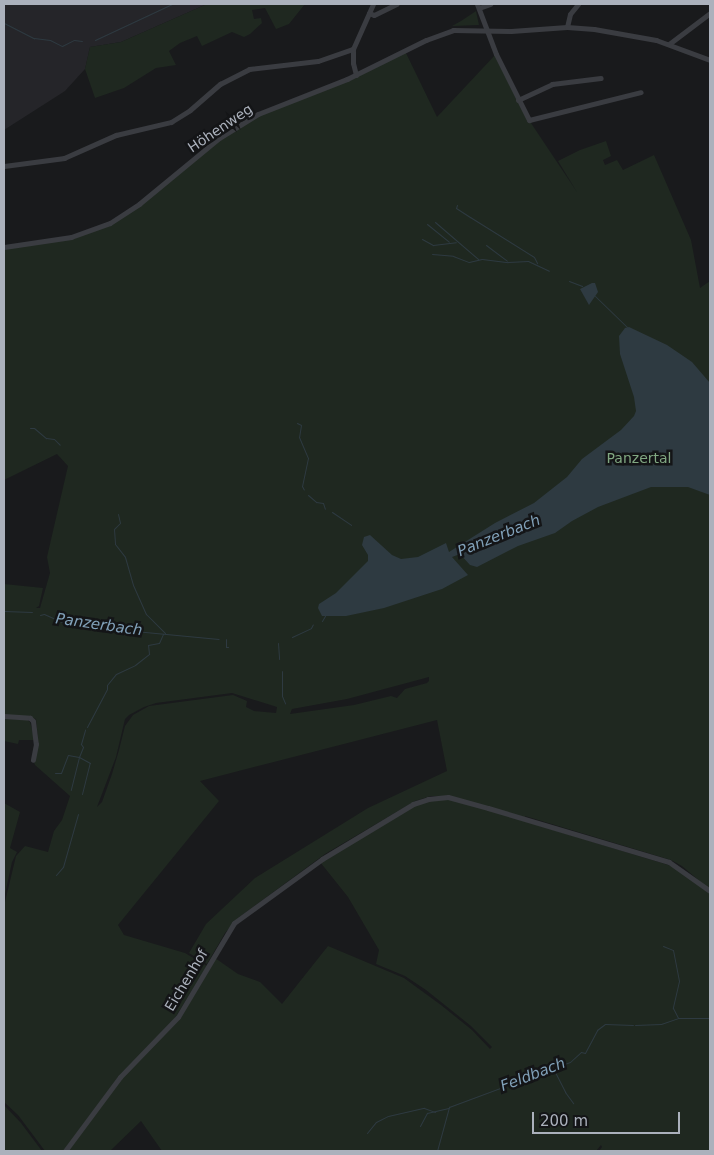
<!DOCTYPE html>
<meta charset="utf-8">
<style>
body{margin:0}
#map{position:relative;width:714px;height:1155px;overflow:hidden;background:#191a1c;font-family:"DejaVu Sans",sans-serif}
div>[style]{position:absolute}
.built>*{inset:0;background:#252529}
.green>*{inset:0;background:#1f2820}
.water>*{inset:0;background:#2e3a41}
.stream>*{height:1px;margin:-0.5px;padding:0 0.5px;transform-origin:0.5px;border-radius:0.5px;background:#2e3a41}
.minor>*{height:5px;margin:-2.5px;padding:0 2.5px;transform-origin:2.5px;border-radius:2.5px;background:#3a3c41}
span{translate:-50% -50%;white-space:nowrap;text-align:center;line-height:1.15;-webkit-text-stroke:5px #141517;paint-order:stroke}
.street-label{font-size:14px;color:#abb1bc}
.park-label{font-size:14px;color:#81a882}
.water-label{font-size:15px;color:#81a1b9;font-style:italic}
.frame{position:absolute;inset:0;border:5px solid #abb1bc;pointer-events:none}
.scale{position:absolute;left:532px;top:1112px;width:148px;height:22px;box-sizing:border-box;border:2px solid #abb1bc;border-top:0;padding-left:6px;font-size:15px;line-height:18px;white-space:nowrap;color:#abb1bc;-webkit-text-stroke:4px #141517;paint-order:stroke}
</style>
<div id="map">
<div class="built">
<i style="clip-path:polygon(4px 4px,207px 4px,121px 42px,90px 47px,85px 69px,65px 91px,4px 130px)"></i>
</div>
<div class="green">
<i style="clip-path:polygon(207px 4px,305px 4px,289px 24px,276px 29px,265px 8px,252px 10px,254px 19px,261px 18px,262px 23px,250px 34px,244px 37px,232px 32px,202px 46px,197px 36px,180px 43px,169px 51px,176px 65px,156px 68px,124px 88px,95px 98px,85px 69px,90px 47px,121px 42px)"></i>
<i style="clip-path:polygon(476px 11px,479px 25px,452px 26px,461px 21px)"></i>
<i style="clip-path:polygon(evenodd,405px 51px,437px 117px,496px 54px,529px 120px,577px 192px,558px 161px,580px 150px,606px 141px,611px 156px,603px 160px,605px 165px,617px 160px,623px 170px,654px 155px,691px 240px,700px 288px,710px 281px,710px 890px,682px 866px,671px 860px,525px 816px,527px 822px,675px 867px,710px 893px,710px 1151px,599px 1151px,602px 1147px,601px 1145px,596px 1151px,162px 1151px,141px 1121px,110px 1151px,67px 1151px,121px 1079px,181px 1017px,215px 958px,238px 974px,260px 982px,282px 1004px,328px 946px,404px 978px,441px 1005px,472px 1030px,490px 1049px,492px 1047px,471px 1026px,426px 990px,405px 976px,376px 964px,379px 950px,348px 897px,320px 862px,407px 808px,429px 800px,448px 799px,447px 796px,431px 796px,415px 801px,325px 854px,238px 918px,225px 933px,207px 964px,189px 953px,206px 924px,255px 878px,368px 808px,447px 771px,437px 720px,200px 781px,219px 801px,118px 925px,124px 935px,185px 953px,207px 966px,175px 1018px,118px 1078px,71px 1143px,63px 1151px,45px 1151px,18px 1115px,4px 1102px,4px 906px,16px 856px,25px 846px,48px 852px,54px 831px,62px 820px,70px 796px,35px 765px,33px 760px,37px 750px,38px 739px,36px 719px,22px 716px,30px 722px,35px 740px,19px 740px,18px 744px,4px 741px,4px 584px,43px 588px,39px 606px,36px 608px,40px 608px,50px 573px,47px 557px,68px 466px,57px 454px,4px 480px,4px 247px,71px 237px,110px 223px,139px 204px,219px 138px,258px 114px,347px 79px,405px 51px,429px 677px,429px 681px,427px 683px,405px 689px,397px 698px,391px 696px,354px 705px,290px 714px,292px 709px,347px 699px,429px 677px,405px 51px,232px 693px,277px 707px,276px 713px,254px 711px,246px 707px,247px 701px,233px 695px,149px 706px,133px 715px,125px 726px,119px 750px,112px 774px,102px 802px,97px 807px,116px 757px,125px 719px,129px 715px,144px 707px,156px 703px,232px 693px)"></i>
<i style="clip-path:polygon(4px 803px,20px 812px,10px 848px,17px 852px,12px 862px,4px 899px)"></i>
<i style="clip-path:polygon(4px 1105px,21px 1123px,42px 1151px,4px 1151px)"></i>
</div>
<div class="water">
<i style="clip-path:polygon(592px 283px,595px 283px,598px 292px,589px 305px,580px 289px)"></i>
<i style="clip-path:polygon(629px 327px,667px 345px,692px 362px,710px 383px,710px 495px,688px 487px,651px 487px,598px 507px,572px 521px,555px 533px,518px 546px,477px 567px,470px 565px,460px 554px,452px 557px,468px 575px,442px 589px,384px 608px,346px 616px,322px 616px,318px 608px,319px 604px,336px 593px,368px 561px,368px 555px,362px 545px,364px 537px,370px 535px,392px 555px,401px 559px,418px 557px,446px 543px,449px 552px,495px 523px,534px 503px,567px 477px,582px 459px,621px 430px,634px 416px,636px 411px,634px 397px,620px 354px,619px 336px,625px 328px)"></i>
</div>
<div class="stream">
<i style="left:4px;top:23px;width:34px;rotate:27deg"></i>
<i style="left:34px;top:38px;width:16px;rotate:7deg"></i>
<i style="left:50px;top:40px;width:13px;rotate:27deg"></i>
<i style="left:62px;top:46px;width:13px;rotate:-27deg"></i>
<i style="left:74px;top:40px;width:8px;rotate:7deg"></i>
<i style="left:95px;top:40px;width:85px;rotate:-25.1deg"></i>
<i style="left:457px;top:205px;width:3px;rotate:108deg"></i>
<i style="left:456px;top:208px;width:17px;rotate:33deg"></i>
<i style="left:470px;top:217px;width:75px;rotate:32deg"></i>
<i style="left:534px;top:257px;width:7px;rotate:63deg"></i>
<i style="left:435px;top:222px;width:57px;rotate:40.7deg"></i>
<i style="left:427px;top:224px;width:28px;rotate:39deg"></i>
<i style="left:422px;top:239px;width:13px;rotate:29deg"></i>
<i style="left:433px;top:245px;width:23px;rotate:-7deg"></i>
<i style="left:486px;top:245px;width:26px;rotate:37deg"></i>
<i style="left:432px;top:254px;width:21px;rotate:5deg"></i>
<i style="left:453px;top:256px;width:17px;rotate:21deg"></i>
<i style="left:469px;top:262px;width:13px;rotate:-13deg"></i>
<i style="left:482px;top:259px;width:26px;rotate:7deg"></i>
<i style="left:508px;top:262px;width:20px;rotate:-3deg"></i>
<i style="left:528px;top:261px;width:23px;rotate:25deg"></i>
<i style="left:569px;top:281px;width:14px;rotate:21deg"></i>
<i style="left:595px;top:296px;width:46px;rotate:44.1deg"></i>
<i style="left:4px;top:407px;width:1px;rotate:90deg"></i>
<i style="left:297px;top:423px;width:4px;rotate:27deg"></i>
<i style="left:301px;top:425px;width:12px;rotate:99deg"></i>
<i style="left:299px;top:437px;width:23px;rotate:67deg"></i>
<i style="left:308px;top:458px;width:29px;rotate:102deg"></i>
<i style="left:302px;top:486px;width:4px;rotate:63deg"></i>
<i style="left:30px;top:428px;width:4px"></i>
<i style="left:34px;top:428px;width:16px;rotate:40deg"></i>
<i style="left:46px;top:438px;width:8px;rotate:7deg"></i>
<i style="left:54px;top:439px;width:8px;rotate:45deg"></i>
<i style="left:308px;top:495px;width:11px;rotate:41deg"></i>
<i style="left:316px;top:502px;width:7px;rotate:8deg"></i>
<i style="left:323px;top:503px;width:6px;rotate:72deg"></i>
<i style="left:332px;top:512px;width:23px;rotate:34deg"></i>
<i style="left:118px;top:514px;width:9px;rotate:77deg"></i>
<i style="left:120px;top:523px;width:8px;rotate:135deg"></i>
<i style="left:114px;top:529px;width:15px;rotate:86deg"></i>
<i style="left:115px;top:544px;width:16px;rotate:52deg"></i>
<i style="left:125px;top:557px;width:29px;rotate:74deg"></i>
<i style="left:133px;top:585px;width:32px;rotate:66deg"></i>
<i style="left:146px;top:614px;width:27px;rotate:45deg"></i>
<i style="left:4px;top:611px;width:28px;rotate:2deg"></i>
<i style="left:40px;top:615px;width:4px;rotate:-14deg"></i>
<i style="left:44px;top:614px;width:24px;rotate:24deg"></i>
<i style="left:66px;top:624px;width:53px;rotate:3.2deg"></i>
<i style="left:119px;top:627px;width:6px;rotate:31deg"></i>
<i style="left:124px;top:630px;width:95px;rotate:5.4deg"></i>
<i style="left:322px;top:621px;width:6px;rotate:-59deg"></i>
<i style="left:292px;top:637px;width:21px;rotate:-25deg"></i>
<i style="left:311px;top:628px;width:4px;rotate:-63deg"></i>
<i style="left:226px;top:639px;width:8px;rotate:90deg"></i>
<i style="left:226px;top:647px;width:2px"></i>
<i style="left:278px;top:643px;width:16px;rotate:86deg"></i>
<i style="left:282px;top:671px;width:25px;rotate:90deg"></i>
<i style="left:282px;top:696px;width:8px;rotate:67deg"></i>
<i style="left:87px;top:727px;width:43px;rotate:-62.2deg"></i>
<i style="left:107px;top:689px;width:4px;rotate:-90deg"></i>
<i style="left:107px;top:685px;width:14px;rotate:-51deg"></i>
<i style="left:116px;top:674px;width:21px;rotate:-25deg"></i>
<i style="left:135px;top:665px;width:18px;rotate:-38deg"></i>
<i style="left:149px;top:654px;width:9px;rotate:-96deg"></i>
<i style="left:148px;top:645px;width:11px;rotate:-10deg"></i>
<i style="left:159px;top:643px;width:10px;rotate:-66deg"></i>
<i style="left:55px;top:773px;width:6px"></i>
<i style="left:61px;top:773px;width:19px;rotate:-69deg"></i>
<i style="left:68px;top:755px;width:11px;rotate:10deg"></i>
<i style="left:79px;top:757px;width:34px;rotate:104deg"></i>
<i style="left:82px;top:794px;width:32px;rotate:-76deg"></i>
<i style="left:90px;top:763px;width:13px;rotate:-151deg"></i>
<i style="left:79px;top:757px;width:11px;rotate:-68deg"></i>
<i style="left:83px;top:747px;width:4px;rotate:-124deg"></i>
<i style="left:81px;top:744px;width:15px;rotate:-74deg"></i>
<i style="left:56px;top:875px;width:11px;rotate:-49deg"></i>
<i style="left:63px;top:867px;width:55px;rotate:-74.2deg"></i>
<i style="left:663px;top:946px;width:11px;rotate:22deg"></i>
<i style="left:673px;top:950px;width:32px;rotate:79deg"></i>
<i style="left:679px;top:981px;width:28px;rotate:103deg"></i>
<i style="left:673px;top:1008px;width:11px;rotate:63deg"></i>
<i style="left:635px;top:1025px;width:26px;rotate:-2deg"></i>
<i style="left:661px;top:1024px;width:18px;rotate:-19deg"></i>
<i style="left:678px;top:1018px;width:32px"></i>
<i style="left:554px;top:1070px;width:25px;rotate:63deg"></i>
<i style="left:565px;top:1092px;width:14px;rotate:54deg"></i>
<i style="left:420px;top:1126px;width:15px;rotate:-62deg"></i>
<i style="left:427px;top:1113px;width:22px;rotate:-13deg"></i>
<i style="left:367px;top:1133px;width:14px;rotate:-51deg"></i>
<i style="left:376px;top:1122px;width:13px;rotate:-27deg"></i>
<i style="left:388px;top:1116px;width:37px;rotate:-13deg"></i>
<i style="left:424px;top:1108px;width:12px;rotate:20deg"></i>
<i style="left:437px;top:1151px;width:46px;rotate:-74.7deg"></i>
<i style="left:449px;top:1107px;width:129px;rotate:-20.4deg"></i>
<i style="left:570px;top:1062px;width:15px;rotate:-42deg"></i>
<i style="left:581px;top:1052px;width:4px;rotate:14deg"></i>
<i style="left:585px;top:1053px;width:26px;rotate:-62deg"></i>
<i style="left:597px;top:1030px;width:10px;rotate:-37deg"></i>
<i style="left:605px;top:1024px;width:28px;rotate:2deg"></i>
</div>
<div class="minor">
<i style="left:477px;top:4px;width:53px;rotate:69.2deg"></i>
<i style="left:496px;top:54px;width:74px;rotate:63.4deg"></i>
<i style="left:529px;top:120px;width:115px;rotate:-14deg"></i>
<i style="left:479px;top:8px;width:12px;rotate:-20deg"></i>
<i style="left:369px;top:13px;width:5px;rotate:22deg"></i>
<i style="left:374px;top:15px;width:25px;rotate:-26deg"></i>
<i style="left:567px;top:27px;width:13px;rotate:-77deg"></i>
<i style="left:570px;top:14px;width:13px;rotate:-51deg"></i>
<i style="left:669px;top:44px;width:51px;rotate:-37.1deg"></i>
<i style="left:356px;top:75px;width:12px;rotate:-104deg"></i>
<i style="left:353px;top:63px;width:14px;rotate:-90deg"></i>
<i style="left:353px;top:49px;width:49px;rotate:-66deg"></i>
<i style="left:518px;top:100px;width:38px;rotate:-25deg"></i>
<i style="left:552px;top:84px;width:49px;rotate:-7deg"></i>
<i style="left:4px;top:166px;width:61px;rotate:-7.6deg"></i>
<i style="left:64px;top:158px;width:57px;rotate:-23.9deg"></i>
<i style="left:116px;top:135px;width:57px;rotate:-13.3deg"></i>
<i style="left:171px;top:122px;width:22px;rotate:-32deg"></i>
<i style="left:190px;top:110px;width:40px;rotate:-41deg"></i>
<i style="left:220px;top:84px;width:33px;rotate:-27deg"></i>
<i style="left:249px;top:69px;width:69px;rotate:-6.6deg"></i>
<i style="left:318px;top:61px;width:37px;rotate:-19deg"></i>
<i style="left:4px;top:247px;width:68px;rotate:-8.5deg"></i>
<i style="left:71px;top:237px;width:41px;rotate:-19.7deg"></i>
<i style="left:110px;top:223px;width:35px;rotate:-33deg"></i>
<i style="left:139px;top:204px;width:104px;rotate:-39.5deg"></i>
<i style="left:219px;top:138px;width:46px;rotate:-31.6deg"></i>
<i style="left:258px;top:114px;width:96px;rotate:-21.5deg"></i>
<i style="left:347px;top:79px;width:88px;rotate:-26.3deg"></i>
<i style="left:426px;top:40px;width:29px;rotate:-20deg"></i>
<i style="left:453px;top:30px;width:58px;rotate:1deg"></i>
<i style="left:511px;top:31px;width:56px;rotate:-4.1deg"></i>
<i style="left:567px;top:27px;width:27px;rotate:4deg"></i>
<i style="left:594px;top:29px;width:63px;rotate:10.1deg"></i>
<i style="left:656px;top:40px;width:58px;rotate:20.3deg"></i>
<i style="left:4px;top:716px;width:26px;rotate:4deg"></i>
<i style="left:30px;top:718px;width:4px;rotate:45deg"></i>
<i style="left:33px;top:721px;width:23px;rotate:83deg"></i>
<i style="left:36px;top:744px;width:16px;rotate:101deg"></i>
<i style="left:65px;top:1151px;width:92px;rotate:-53.4deg"></i>
<i style="left:120px;top:1077px;width:83px;rotate:-46deg"></i>
<i style="left:178px;top:1017px;width:109px;rotate:-59.2deg"></i>
<i style="left:234px;top:923px;width:109px;rotate:-36deg"></i>
<i style="left:322px;top:859px;width:106px;rotate:-31.1deg"></i>
<i style="left:413px;top:804px;width:16px;rotate:-18deg"></i>
<i style="left:428px;top:799px;width:20px;rotate:-6deg"></i>
<i style="left:448px;top:797px;width:41px;rotate:15.4deg"></i>
<i style="left:488px;top:808px;width:189px;rotate:16.6deg"></i>
<i style="left:669px;top:862px;width:50px;rotate:35.3deg"></i>
</div>
<div class="street-label">
<span style="left:220px;top:128px;rotate:-34deg">Höhenweg</span>
<span style="left:186px;top:980px;rotate:-59deg">Eichenhof</span>
</div>
<div class="park-label">
<span style="left:639px;top:458px">Panzertal</span>
</div>
<div class="water-label">
<span style="left:499px;top:536px;rotate:-22deg">Panzerbach</span>
<span style="left:99px;top:625px;rotate:8deg">Panzerbach</span>
<span style="left:533px;top:1075px;rotate:-21deg">Feldbach</span>
</div>
<div class="frame"></div>
<div class="scale">200 m</div>
</div>
